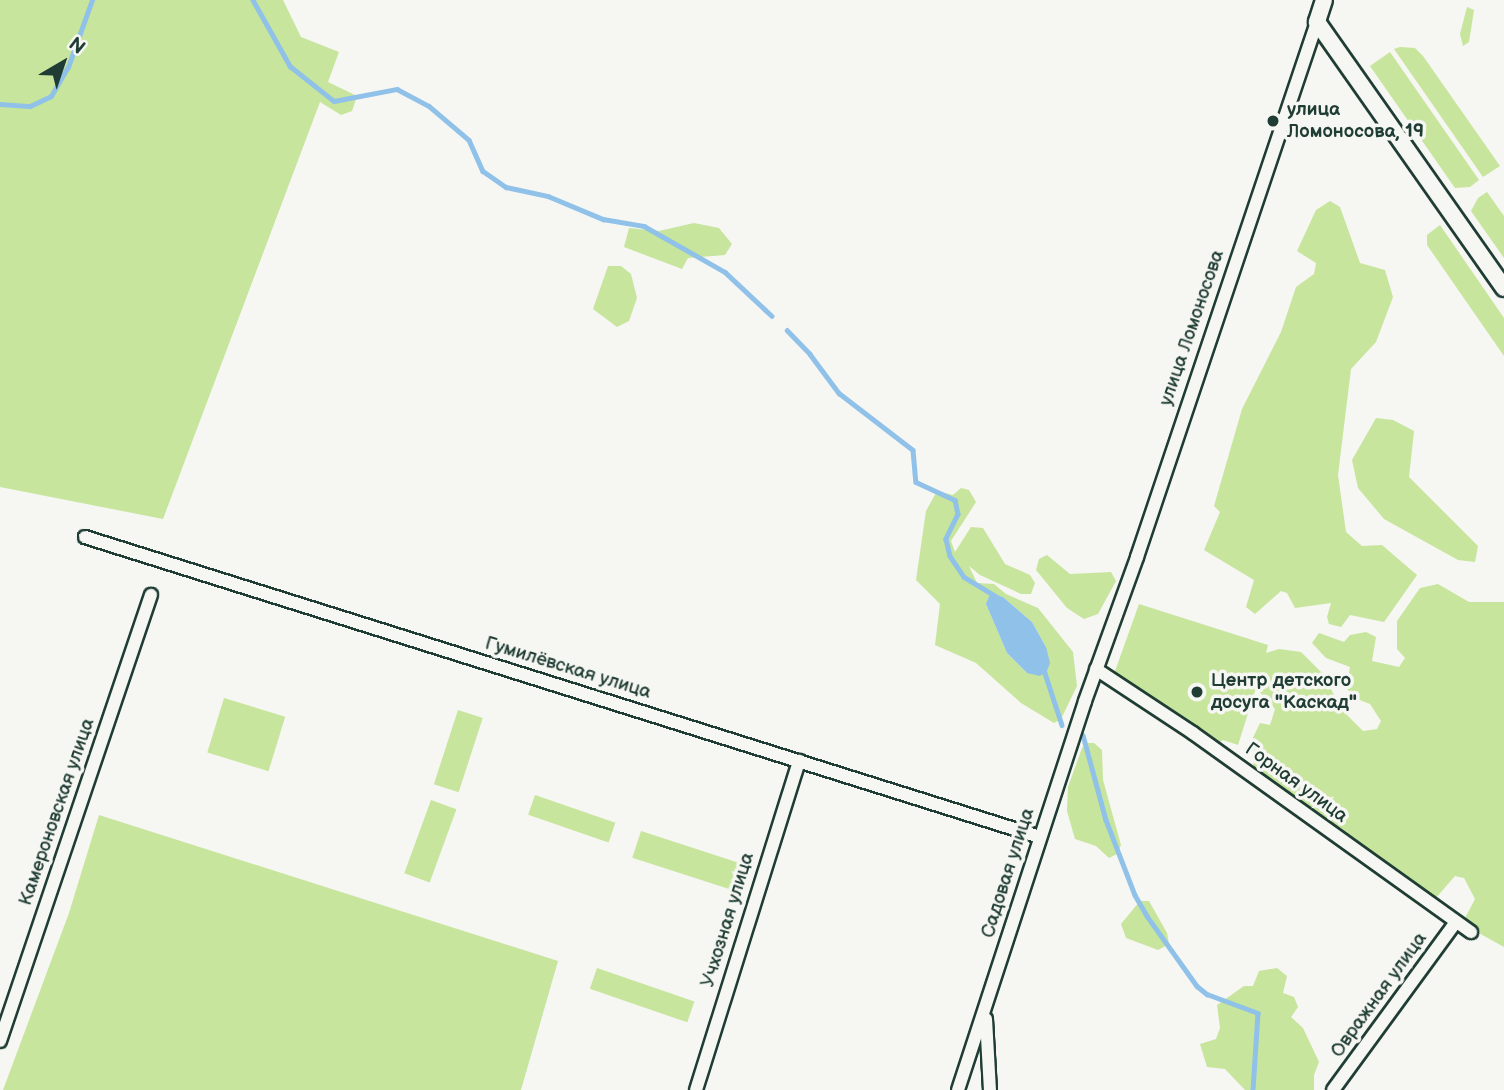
<!DOCTYPE html>
<meta charset="utf-8">
<style>
body{margin:0}
#map{position:relative;width:1504px;height:1090px;overflow:hidden;background:#f6f6f2;font-family:"Balsamiq Sans",sans-serif}
div>[style]{position:absolute}
.green>*{inset:0;background:#c7e59c;transform-origin:0 0}
.water>*{inset:0;background:#90c1e9}
.stream>*{height:4.5px;margin:-2.25px;padding:0 2.25px;transform-origin:2.25px;border-radius:2.25px;background:#90c1e9}
.roads{filter:drop-shadow(2px 0 #1f3d34) drop-shadow(-2px 0 #1f3d34) drop-shadow(0 2px #1f3d34) drop-shadow(0 -2px #1f3d34)}
.street>*{height:12px;margin:-6px;padding:0 6px;transform-origin:6px;border-radius:6px;background:#f6f6f2}
.secondary>*{height:16px;margin:-8px;padding:0 8px;transform-origin:8px;border-radius:8px;background:#f6f6f2}
.dots>*{width:19px;height:19px;translate:-50% -50%;box-sizing:border-box;border:4px solid #f6f6f2;border-radius:50%}
span{translate:-50% -50%;white-space:nowrap;text-align:center;line-height:1.15;-webkit-text-stroke:7px #f6f6f2;paint-order:stroke}
.poi-label{font-size:19px;color:#1f3d34;font-weight:700}
.left{translate:0 -50%;text-align:left}
.street-label{font-size:19px;color:#1f3d34}
.north{position:absolute;left:28px;top:28px;width:70px;height:70px;-webkit-text-stroke:5px #f6f6f2;paint-order:stroke;rotate:39deg;font-size:19px;font-weight:700;line-height:28px;text-align:center;color:#1f3d34}
.north::after{content:'';display:block;margin:auto;width:24px;height:32px;background:#1f3d34;clip-path:polygon(50% 0,100% 100%,50% 72%,0 100%)}
</style>
<div id="map">
<div class="green">
<i style="clip-path:polygon(0 0,283px 0,301px 37px,339px 52px,328px 82px,357px 96px,352px 111px,341px 115px,320px 102px,163px 519px,0 487px)"></i>
<i style="clip-path:polygon(1467px 7px,1474px 10px,1469px 42px,1463px 46px,1460px 34px)"></i>
<i style="clip-path:polygon(1400px 47px,1415px 48px,1423px 56px,1500px 166px,1483px 177px,1394px 49px)"></i>
<i style="clip-path:polygon(1390px 52px,1479px 180px,1470px 187px,1455px 188px,1370px 66px)"></i>
<i style="clip-path:polygon(1487px 192px,1504px 216px,1504px 258px,1471px 211px,1478px 198px)"></i>
<i style="clip-path:polygon(1330px 201px,1340px 207px,1360px 263px,1385px 270px,1393px 297px,1376px 342px,1351px 369px,1338px 475px,1346px 532px,1362px 546px,1382px 545px,1417px 575px,1384px 622px,1350px 615px,1341px 627px,1329px 624px,1327px 617px,1331px 603px,1295px 608px,1287px 593px,1281px 591px,1255px 614px,1246px 607px,1254px 580px,1204px 550px,1220px 512px,1214px 506px,1242px 409px,1281px 332px,1296px 287px,1314px 274px,1316px 263px,1297px 251px,1316px 210px)"></i>
<i style="clip-path:polygon(694px 223px,719px 228px,732px 244px,725px 255px,688px 258px,682px 269px,624px 247px,629px 228px,659px 231px)"></i>
<i style="clip-path:polygon(1440px 225px,1504px 318px,1504px 356px,1427px 245px,1427px 235px)"></i>
<i style="clip-path:polygon(608px 266px,621px 266px,631px 274px,637px 298px,629px 321px,617px 327px,593px 309px)"></i>
<i style="clip-path:polygon(1376px 418px,1393px 420px,1414px 431px,1409px 477px,1478px 546px,1475px 562px,1458px 560px,1384px 519px,1358px 488px,1352px 460px)"></i>
<i style="clip-path:polygon(evenodd,961px 488px,969px 490px,976px 502px,951px 541px,955px 552px,971px 527px,983px 528px,1005px 564px,1030px 575px,1035px 583px,1031px 594px,1021px 594px,980px 575px,969px 566px,977px 583px,994px 584px,1006px 594px,1038px 608px,1073px 652px,1077px 686px,1061px 719px,1054px 723px,1021px 703px,976px 663px,935px 645px,940px 604px,916px 580px,926px 511px,937px 491px,953px 495px,961px 488px,1003px 597px,1032px 622px,1046px 647px,1027px 673px,1007px 653px,986px 604px,1003px 597px)"></i>
<i style="clip-path:polygon(1047px 555px,1070px 574px,1111px 572px,1116px 581px,1098px 614px,1084px 619px,1067px 608px,1036px 570px,1039px 559px)"></i>
<i style="clip-path:polygon(1438px 584px,1469px 602px,1504px 602px,1504px 947px,1468px 927px,1464px 920px,1475px 899px,1464px 878px,1455px 876px,1435px 899px,1253px 767px,1255px 753px,1250px 744px,1260px 723px,1270px 725px,1275px 709px,1256px 688px,1238px 745px,1223px 740px,1217px 744px,1114px 674px,1139px 604px,1268px 645px,1266px 653px,1279px 649px,1301px 652px,1324px 675px,1341px 709px,1363px 731px,1377px 729px,1381px 721px,1370px 704px,1357px 699px,1346px 688px,1350px 667px,1326px 658px,1312px 643px,1319px 633px,1344px 642px,1350px 635px,1366px 632px,1376px 637px,1372px 661px,1399px 667px,1405px 658px,1397px 649px,1397px 621px,1420px 588px)"></i>
<i style="left:224px;top:698px;width:64px;height:57px;rotate:17deg"></i>
<i style="left:458px;top:710px;width:26px;height:78px;rotate:18deg"></i>
<i style="clip-path:polygon(1088px 743px,1094px 743px,1102px 750px,1103px 780px,1121px 845px,1117px 854px,1109px 858px,1096px 846px,1075px 839px,1067px 811px,1068px 787px,1082px 748px)"></i>
<i style="left:535px;top:795px;width:85px;height:21px;rotate:19deg"></i>
<i style="left:431px;top:800px;width:27px;height:78px;rotate:20deg"></i>
<i style="clip-path:polygon(99px 815px,558px 961px,521px 1090px,3px 1090px,69px 913px)"></i>
<i style="left:641px;top:831px;width:105px;height:28px;rotate:18deg"></i>
<i style="clip-path:polygon(1140px 901px,1149px 901px,1167px 933px,1169px 944px,1158px 950px,1126px 938px,1121px 924px)"></i>
<i style="left:597px;top:968px;width:103px;height:22px;rotate:19deg"></i>
<i style="clip-path:polygon(1277px 968px,1287px 976px,1283px 993px,1294px 997px,1298px 1007px,1291px 1017px,1303px 1028px,1319px 1062px,1314px 1075px,1314px 1090px,1245px 1090px,1225px 1069px,1207px 1067px,1200px 1044px,1216px 1039px,1220px 1028px,1217px 1005px,1244px 986px,1253px 986px,1259px 971px)"></i>
</div>
<div class="water">
<i style="clip-path:polygon(990px 594px,1003px 597px,1032px 622px,1046px 647px,1050px 663px,1047px 671px,1040px 676px,1027px 673px,1007px 653px,986px 604px)"></i>
</div>
<div class="stream">
<i style="left:253px;top:0;width:76px;rotate:60.7deg"></i>
<i style="left:290px;top:66px;width:56px;rotate:38.5deg"></i>
<i style="left:334px;top:101px;width:64px;rotate:-10.8deg"></i>
<i style="left:397px;top:89px;width:36px;rotate:28deg"></i>
<i style="left:429px;top:106px;width:52px;rotate:40.4deg"></i>
<i style="left:469px;top:140px;width:34px;rotate:66deg"></i>
<i style="left:483px;top:171px;width:28px;rotate:35deg"></i>
<i style="left:506px;top:187px;width:43px;rotate:12.1deg"></i>
<i style="left:548px;top:196px;width:60px;rotate:22.7deg"></i>
<i style="left:603px;top:219px;width:42px;rotate:9.7deg"></i>
<i style="left:644px;top:226px;width:93px;rotate:29.6deg"></i>
<i style="left:725px;top:272px;width:64px;rotate:43.1deg"></i>
<i style="left:0;top:104px;width:30px;rotate:4deg"></i>
<i style="left:30px;top:106px;width:23px;rotate:-25deg"></i>
<i style="left:51px;top:96px;width:34px;rotate:-60deg"></i>
<i style="left:68px;top:67px;width:71px;rotate:-70.3deg"></i>
<i style="left:787px;top:330px;width:33px;rotate:46deg"></i>
<i style="left:810px;top:354px;width:49px;rotate:53.4deg"></i>
<i style="left:839px;top:393px;width:93px;rotate:37.6deg"></i>
<i style="left:913px;top:450px;width:32px;rotate:85deg"></i>
<i style="left:916px;top:482px;width:43px;rotate:24.8deg"></i>
<i style="left:955px;top:500px;width:14px;rotate:78deg"></i>
<i style="left:958px;top:514px;width:28px;rotate:116deg"></i>
<i style="left:946px;top:539px;width:17px;rotate:77deg"></i>
<i style="left:950px;top:556px;width:25px;rotate:56deg"></i>
<i style="left:964px;top:577px;width:39px;rotate:31deg"></i>
<i style="left:1043px;top:667px;width:61px;rotate:71.9deg"></i>
<i style="left:1083px;top:735px;width:88px;rotate:74.9deg"></i>
<i style="left:1106px;top:820px;width:80px;rotate:68.9deg"></i>
<i style="left:1135px;top:895px;width:24px;rotate:60deg"></i>
<i style="left:1147px;top:916px;width:86px;rotate:54.5deg"></i>
<i style="left:1197px;top:986px;width:13px;rotate:39deg"></i>
<i style="left:1207px;top:994px;width:54px;rotate:20.4deg"></i>
<i style="left:1258px;top:1013px;width:77px;rotate:93.7deg"></i>
</div>
<div class="roads">
<div class="street">
<i style="left:85px;top:537px;width:1001px;rotate:17.44deg"></i>
<i style="left:1096px;top:669px;width:116px;rotate:33.4deg"></i>
<i style="left:1193px;top:733px;width:342px;rotate:35.6deg"></i>
<i style="left:986px;top:1019px;width:71px;rotate:86.8deg"></i>
<i style="left:0;top:1041px;width:471px;rotate:-71.3deg"></i>
<i style="left:696px;top:1090px;width:345px;rotate:-72.6deg"></i>
<i style="left:958px;top:1090px;width:409px;rotate:-71.9deg"></i>
<i style="left:1085px;top:701px;width:153px;rotate:-70.1deg"></i>
<i style="left:1137px;top:557px;width:564px;rotate:-71.4deg"></i>
<i style="left:1333px;top:1090px;width:208px;rotate:-53.8deg"></i>
</div>
<div class="secondary">
<i style="left:1324px;top:0;width:23px;rotate:108deg"></i>
<i style="left:1317px;top:22px;width:325px;rotate:54.9deg"></i>
</div>
</div>
<div class="dots">
<i style="left:1273px;top:121px;background:#1f3d34"></i>
<i style="left:1197px;top:692px;background:#1f3d34"></i>
</div>
<div class="poi-label">
<span class="left" style="left:1287px;top:121px">улица<br>Ломоносова, 19</span>
<span class="left" style="left:1211px;top:692px">Центр детского<br>досуга "Каскад"</span>
</div>
<div class="street-label">
<span style="left:1192px;top:328px;rotate:-71deg">улица Ломоносова</span>
<span style="left:568px;top:668px;rotate:17deg">Гумилёвская улица</span>
<span style="left:1296px;top:783px;rotate:36deg">Горная улица</span>
<span style="left:57px;top:812px;rotate:-71deg">Камероновская улица</span>
<span style="left:1008px;top:873px;rotate:-72deg">Садовая улица</span>
<span style="left:728px;top:920px;rotate:-73deg">Учхозная улица</span>
<span style="left:1379px;top:995px;rotate:-54deg">Овражная улица</span>
</div>
<div class="north">N</div>
</div>
